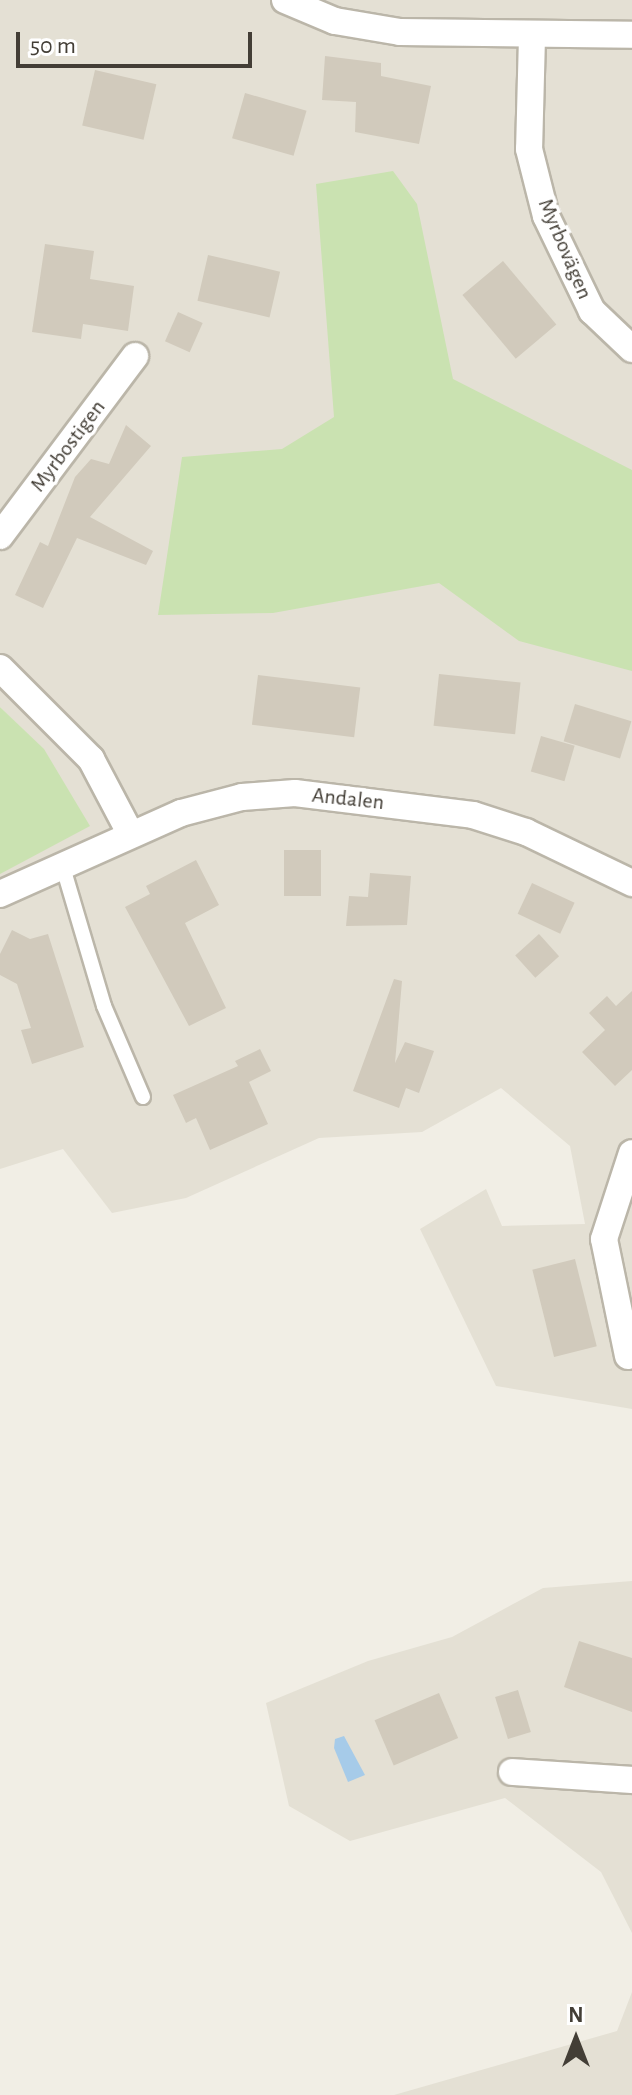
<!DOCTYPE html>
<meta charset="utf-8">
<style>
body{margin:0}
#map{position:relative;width:632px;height:2095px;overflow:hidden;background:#f1eee5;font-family:"Alegreya Sans",sans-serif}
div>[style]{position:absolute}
.residential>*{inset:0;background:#e4e0d4}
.green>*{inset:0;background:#cae2b1}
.water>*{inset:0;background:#a6cbe9}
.building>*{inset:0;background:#d1cabc;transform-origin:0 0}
.roads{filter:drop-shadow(2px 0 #bbb6a9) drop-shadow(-2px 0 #bbb6a9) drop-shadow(0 2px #bbb6a9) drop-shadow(0 -2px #bbb6a9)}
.lane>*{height:14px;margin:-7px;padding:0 7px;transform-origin:7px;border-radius:7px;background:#fff}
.street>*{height:26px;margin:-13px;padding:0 13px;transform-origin:13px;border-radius:13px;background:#fff}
span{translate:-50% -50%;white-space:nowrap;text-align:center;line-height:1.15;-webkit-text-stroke:7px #fff;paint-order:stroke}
.street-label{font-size:22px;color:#433e36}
.north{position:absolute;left:536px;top:1999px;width:80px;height:80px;-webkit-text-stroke:6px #fff;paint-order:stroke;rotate:0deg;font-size:22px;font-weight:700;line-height:32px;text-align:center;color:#433e36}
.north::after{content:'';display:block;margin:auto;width:28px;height:36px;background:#433e36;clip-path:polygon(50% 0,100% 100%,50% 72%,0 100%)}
.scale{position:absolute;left:16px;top:32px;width:236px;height:36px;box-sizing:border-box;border:4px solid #433e36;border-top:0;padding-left:10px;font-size:24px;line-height:28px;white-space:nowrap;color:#433e36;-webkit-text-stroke:6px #fff;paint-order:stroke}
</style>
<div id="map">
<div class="residential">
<i style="clip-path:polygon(0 0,632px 0,632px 1409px,496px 1386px,420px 1229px,486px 1189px,502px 1226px,585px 1224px,570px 1146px,501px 1088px,422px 1132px,319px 1138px,186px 1198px,112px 1213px,63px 1149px,0 1169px,0 874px,44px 750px,0 707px)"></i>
<i style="clip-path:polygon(632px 1581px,632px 1933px,601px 1872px,505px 1798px,350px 1841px,289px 1806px,266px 1703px,368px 1661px,452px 1637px,543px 1588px)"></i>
<i style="clip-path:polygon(632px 1992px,632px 2095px,394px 2095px,617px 2031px)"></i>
</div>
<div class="green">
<i style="clip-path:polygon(393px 171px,417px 204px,453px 379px,632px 470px,632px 671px,519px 641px,439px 583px,273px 613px,158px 615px,182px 457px,282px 449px,334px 417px,316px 184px)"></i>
<i style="clip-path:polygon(0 707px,44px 749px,90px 826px,0 874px)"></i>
</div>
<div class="water">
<i style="clip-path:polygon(344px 1736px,365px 1775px,348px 1782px,334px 1748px,335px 1739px)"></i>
</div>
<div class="building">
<i style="clip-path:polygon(325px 56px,381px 63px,381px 76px,431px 86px,419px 144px,355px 132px,356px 102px,322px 100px)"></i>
<i style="left:95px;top:70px;width:63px;height:57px;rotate:13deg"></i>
<i style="left:245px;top:93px;width:64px;height:47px;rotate:16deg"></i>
<i style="clip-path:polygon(45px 244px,94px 251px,90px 279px,134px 286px,128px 331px,83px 324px,81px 339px,32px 332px)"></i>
<i style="left:208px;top:255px;width:74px;height:47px;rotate:13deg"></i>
<i style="left:503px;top:261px;width:83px;height:53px;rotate:50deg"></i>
<i style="left:178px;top:312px;width:27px;height:32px;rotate:24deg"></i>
<i style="clip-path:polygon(126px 425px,151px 446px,90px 517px,153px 551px,146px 565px,77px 538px,43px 608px,15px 595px,40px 542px,48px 546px,75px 477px,91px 459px,109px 464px)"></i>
<i style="left:439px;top:674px;width:82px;height:52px;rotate:6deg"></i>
<i style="left:258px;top:675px;width:103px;height:50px;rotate:7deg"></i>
<i style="left:575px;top:704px;width:59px;height:39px;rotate:17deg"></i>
<i style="left:541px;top:736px;width:35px;height:37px;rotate:16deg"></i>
<i style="left:284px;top:850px;width:37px;height:46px"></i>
<i style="clip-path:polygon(196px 860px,219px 905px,185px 923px,226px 1008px,189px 1026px,125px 907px,150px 894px,146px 886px)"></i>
<i style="clip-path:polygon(370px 873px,411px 876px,407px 925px,346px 926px,349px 896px,368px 897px)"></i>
<i style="left:532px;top:883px;width:47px;height:34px;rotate:25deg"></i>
<i style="clip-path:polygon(12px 930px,30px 939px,48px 934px,84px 1047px,32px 1064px,21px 1030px,31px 1028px,17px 984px,0 975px,0 954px)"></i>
<i style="left:539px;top:934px;width:30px;height:32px;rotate:48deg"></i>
<i style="clip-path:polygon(394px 979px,402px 981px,395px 1063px,405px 1042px,434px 1051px,419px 1093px,406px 1088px,399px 1108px,353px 1091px)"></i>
<i style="clip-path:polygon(632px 991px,632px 1070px,615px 1086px,582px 1052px,605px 1030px,589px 1013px,607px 996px,616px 1006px)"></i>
<i style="clip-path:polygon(260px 1049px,271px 1071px,249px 1082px,268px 1124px,210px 1150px,196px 1118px,186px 1123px,173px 1095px,238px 1066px,235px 1061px)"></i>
<i style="left:575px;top:1259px;width:90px;height:44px;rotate:76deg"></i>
<i style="clip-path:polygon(579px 1641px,632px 1658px,632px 1712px,564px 1687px)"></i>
<i style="left:518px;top:1690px;width:44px;height:24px;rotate:73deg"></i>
<i style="left:439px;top:1693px;width:49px;height:70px;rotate:67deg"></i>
</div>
<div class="roads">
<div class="lane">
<i style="left:62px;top:864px;width:148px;rotate:73.5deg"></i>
<i style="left:104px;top:1006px;width:99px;rotate:66.8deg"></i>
</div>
<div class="street">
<i style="left:285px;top:0;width:54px;rotate:22.8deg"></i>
<i style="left:335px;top:21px;width:66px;rotate:9.6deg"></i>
<i style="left:400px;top:32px;width:232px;rotate:0.7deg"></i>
<i style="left:532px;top:37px;width:112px;rotate:91.5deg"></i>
<i style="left:529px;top:149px;width:69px;rotate:75.8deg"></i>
<i style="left:546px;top:216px;width:106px;rotate:64.2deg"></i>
<i style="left:592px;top:311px;width:55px;rotate:43.5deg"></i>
<i style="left:0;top:536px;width:225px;rotate:-53.1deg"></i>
<i style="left:0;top:668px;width:129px;rotate:45deg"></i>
<i style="left:91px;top:759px;width:84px;rotate:62.2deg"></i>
<i style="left:0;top:894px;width:198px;rotate:-24.1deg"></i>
<i style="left:181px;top:813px;width:63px;rotate:-14.7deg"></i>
<i style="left:242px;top:797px;width:53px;rotate:-4.3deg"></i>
<i style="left:295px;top:793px;width:179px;rotate:7deg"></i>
<i style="left:473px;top:815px;width:56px;rotate:17.8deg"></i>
<i style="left:526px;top:832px;width:118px;rotate:25.7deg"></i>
<i style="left:628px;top:1356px;width:119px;rotate:-101.6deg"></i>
<i style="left:604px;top:1239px;width:90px;rotate:-72deg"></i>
<i style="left:512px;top:1772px;width:120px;rotate:3.8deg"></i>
</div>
</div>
<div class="street-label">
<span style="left:565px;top:249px;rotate:67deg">Myrbovägen</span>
<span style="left:68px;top:446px;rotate:-53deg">Myrbostigen</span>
<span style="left:348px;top:799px;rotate:6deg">Andalen</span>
</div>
<div class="north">N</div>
<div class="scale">50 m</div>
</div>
